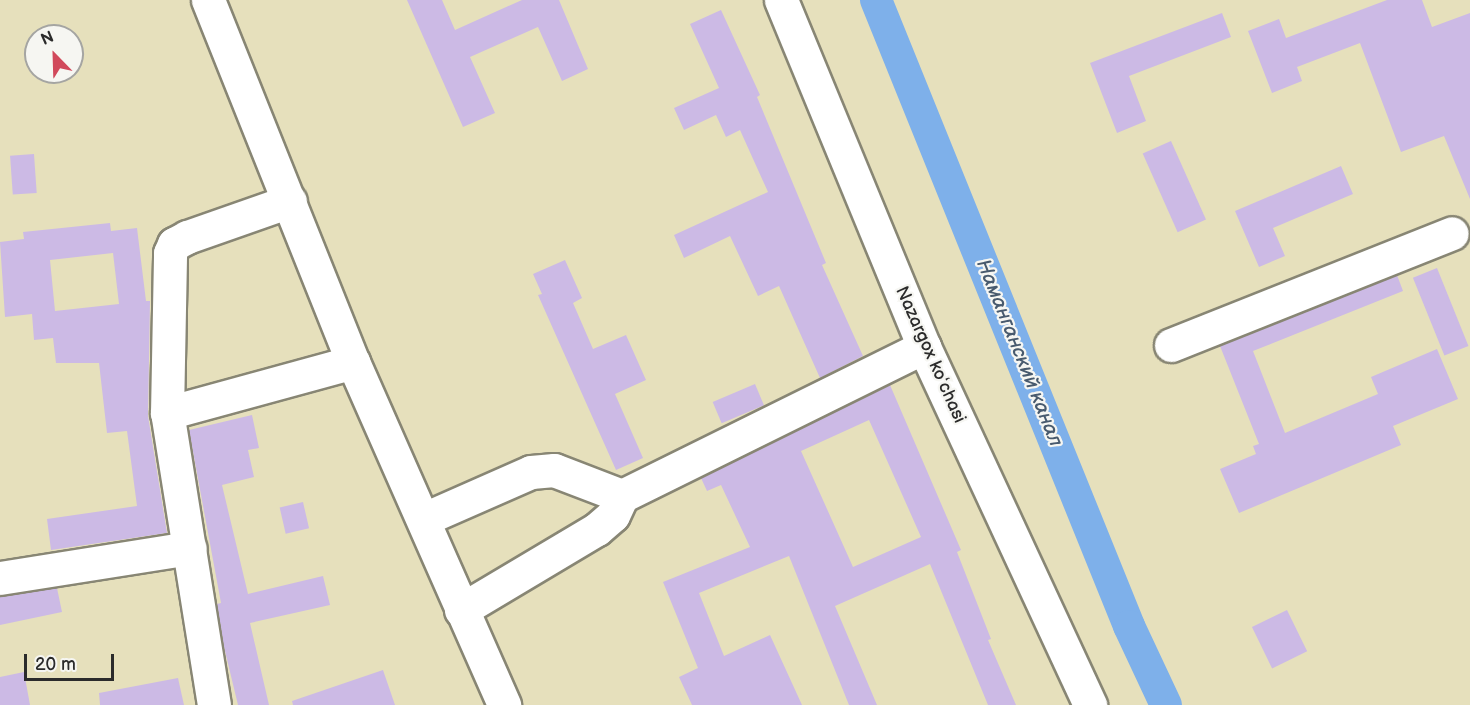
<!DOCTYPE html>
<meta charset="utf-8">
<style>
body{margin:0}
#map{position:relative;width:1470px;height:705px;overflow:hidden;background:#e6e0bc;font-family:"Balsamiq Sans",sans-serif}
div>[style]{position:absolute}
.canal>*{height:32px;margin:-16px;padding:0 16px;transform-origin:16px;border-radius:16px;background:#7eb0ea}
.building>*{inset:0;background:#ccbae5;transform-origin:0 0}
.roads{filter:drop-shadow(2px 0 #888674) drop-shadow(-2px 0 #888674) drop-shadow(0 2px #888674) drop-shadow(0 -2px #888674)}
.minor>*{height:33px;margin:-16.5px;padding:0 16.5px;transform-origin:16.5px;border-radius:16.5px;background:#fff}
span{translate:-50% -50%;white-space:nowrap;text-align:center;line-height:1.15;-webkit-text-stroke:4.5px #f6f6f2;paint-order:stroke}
.street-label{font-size:18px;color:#2b2b2b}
.water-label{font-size:20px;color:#485a6e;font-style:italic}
.north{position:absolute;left:24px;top:24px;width:60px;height:60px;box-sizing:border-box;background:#f6f6f2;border:2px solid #a5a5a2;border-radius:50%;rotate:337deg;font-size:16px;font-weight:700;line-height:24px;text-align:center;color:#2b2b2b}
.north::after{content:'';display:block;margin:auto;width:21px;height:27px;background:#d1495b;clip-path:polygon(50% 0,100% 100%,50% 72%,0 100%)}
.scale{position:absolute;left:24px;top:654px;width:90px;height:27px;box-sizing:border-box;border:3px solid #2b2b2b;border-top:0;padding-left:8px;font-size:18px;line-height:21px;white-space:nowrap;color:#2b2b2b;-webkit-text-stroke:4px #f6f6f2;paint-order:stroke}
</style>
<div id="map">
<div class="canal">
<i style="left:876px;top:0;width:675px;rotate:67.99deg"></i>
<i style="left:1129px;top:626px;width:87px;rotate:64.9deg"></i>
</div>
<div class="building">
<i style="clip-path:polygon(407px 0,442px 0,455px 30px,522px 0,559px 0,588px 69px,562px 81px,538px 27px,470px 57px,495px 113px,463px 127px)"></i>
<i style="clip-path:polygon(1387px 0,1422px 0,1432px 27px,1470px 13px,1470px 199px,1444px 136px,1401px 152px,1360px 43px,1297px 67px,1302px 81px,1272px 93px,1248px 31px,1279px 19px,1286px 38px)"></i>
<i style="clip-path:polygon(721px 10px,760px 95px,757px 97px,826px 263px,822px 265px,863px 356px,820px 378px,779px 286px,758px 296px,730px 236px,684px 258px,674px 235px,768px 192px,740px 130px,726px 137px,716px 115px,684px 130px,674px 108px,719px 88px,690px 24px)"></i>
<i style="clip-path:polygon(1222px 13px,1231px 37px,1129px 76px,1146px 121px,1117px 133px,1090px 63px)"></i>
<i style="left:1171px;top:141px;width:86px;height:31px;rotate:66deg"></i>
<i style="left:34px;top:154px;width:39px;height:24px;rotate:86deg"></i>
<i style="clip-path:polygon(1341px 166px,1353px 194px,1273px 228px,1285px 256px,1259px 267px,1235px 211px)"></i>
<i style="clip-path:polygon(evenodd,110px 223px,111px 231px,137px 228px,146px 301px,150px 301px,148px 416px,167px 533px,51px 550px,47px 519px,137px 506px,127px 431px,107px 433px,99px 363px,56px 363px,53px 338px,34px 340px,32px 314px,5px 317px,0 242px,24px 239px,23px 232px,110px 223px,113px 253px,119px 304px,55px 311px,50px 260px,113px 253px)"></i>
<i style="clip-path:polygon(565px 260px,582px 298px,573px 303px,593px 349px,626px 335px,646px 380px,615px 394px,643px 458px,616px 470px,538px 295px,542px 294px,533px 274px)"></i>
<i style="left:1437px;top:268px;width:84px;height:26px;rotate:68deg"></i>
<i style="clip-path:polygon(1397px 275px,1403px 291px,1253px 351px,1285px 433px,1378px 394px,1371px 377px,1437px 349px,1458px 399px,1393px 426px,1401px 445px,1239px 513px,1220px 469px,1256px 454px,1253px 446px,1259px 444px,1220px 346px)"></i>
<i style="left:755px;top:384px;width:23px;height:46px;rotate:67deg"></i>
<i style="clip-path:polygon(evenodd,890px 385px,961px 550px,957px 552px,991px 639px,988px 640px,1016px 705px,988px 705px,930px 564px,835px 606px,877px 705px,849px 705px,789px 556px,699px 593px,724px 656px,770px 635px,802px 705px,692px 705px,679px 677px,698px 668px,663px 582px,750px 547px,721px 485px,707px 491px,701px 478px,890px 385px,869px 420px,921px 537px,853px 567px,801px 451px,869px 420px)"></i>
<i style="clip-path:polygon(252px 415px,259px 448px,248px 450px,254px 477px,222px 485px,248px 594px,323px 576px,330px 605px,250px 623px,269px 705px,238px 705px,224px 647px,217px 604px,221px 603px,189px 430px)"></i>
<i style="left:303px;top:502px;width:27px;height:24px;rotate:77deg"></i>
<i style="clip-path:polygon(57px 588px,62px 612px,0 625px,0 596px)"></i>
<i style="left:1287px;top:610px;width:46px;height:39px;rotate:64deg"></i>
<i style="clip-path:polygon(383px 670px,395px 705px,293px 705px,292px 701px)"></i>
<i style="clip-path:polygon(24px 672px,30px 705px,0 705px,0 677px)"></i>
<i style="clip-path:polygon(178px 678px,184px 705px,100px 705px,99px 693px)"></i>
</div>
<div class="roads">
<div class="minor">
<i style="left:208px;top:0;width:390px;rotate:68.2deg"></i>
<i style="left:353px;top:362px;width:375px;rotate:66.2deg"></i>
<i style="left:781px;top:0;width:375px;rotate:67.6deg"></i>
<i style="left:924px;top:347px;width:395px;rotate:65.1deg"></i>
<i style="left:1171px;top:345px;width:302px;rotate:-21.7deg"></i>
<i style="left:167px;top:413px;width:193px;rotate:-15.3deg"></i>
<i style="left:424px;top:519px;width:117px;rotate:-23.7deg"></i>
<i style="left:531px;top:472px;width:23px;rotate:-5deg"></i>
<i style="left:554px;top:470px;width:73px;rotate:20.9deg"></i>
<i style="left:622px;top:496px;width:337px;rotate:-26.3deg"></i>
<i style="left:0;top:578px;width:192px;rotate:-9deg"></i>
<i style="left:461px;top:610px;width:158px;rotate:-30.8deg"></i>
<i style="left:597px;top:529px;width:21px;rotate:-41deg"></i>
<i style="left:613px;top:515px;width:21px;rotate:-65deg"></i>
<i style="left:214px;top:705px;width:296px;rotate:-99.1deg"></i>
<i style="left:167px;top:413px;width:160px;rotate:-88.9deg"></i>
<i style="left:170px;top:253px;width:10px;rotate:-66deg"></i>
<i style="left:174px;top:244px;width:15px;rotate:-28deg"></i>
<i style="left:187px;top:237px;width:109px;rotate:-19.3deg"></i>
</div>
</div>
<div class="street-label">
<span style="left:930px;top:355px;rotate:66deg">Nazargox koʻchasi</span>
</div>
<div class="water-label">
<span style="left:1019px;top:353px;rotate:68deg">Наманганский канал</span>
</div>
<div class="north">N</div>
<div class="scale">20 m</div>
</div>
